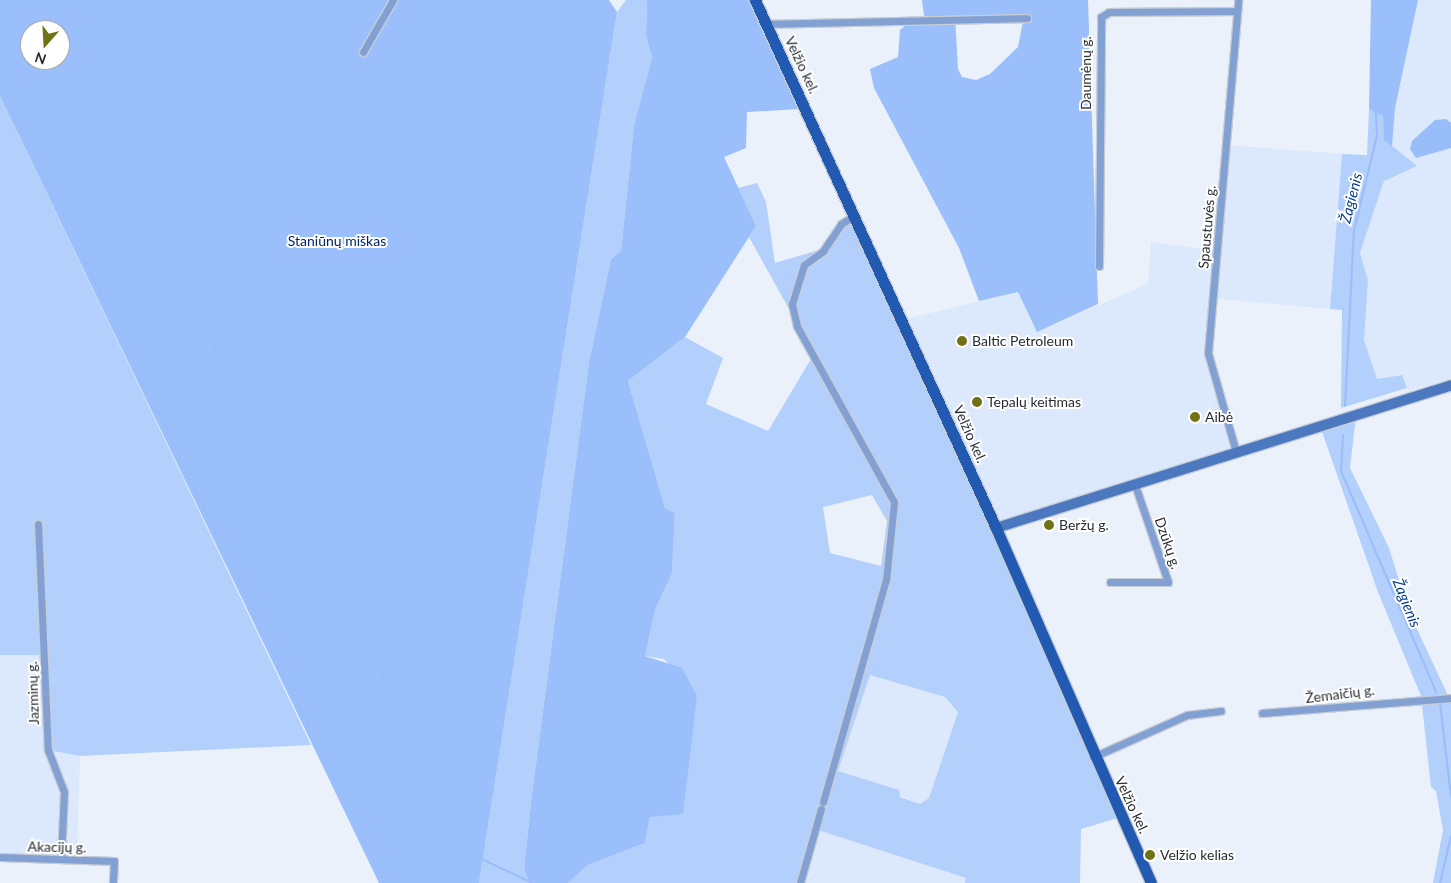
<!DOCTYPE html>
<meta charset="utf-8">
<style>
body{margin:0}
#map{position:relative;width:1451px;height:883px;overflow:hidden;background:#eaf1fb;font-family:Lato,sans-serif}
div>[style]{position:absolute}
.built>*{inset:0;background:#dce8fb}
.green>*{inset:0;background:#b3cffb}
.forest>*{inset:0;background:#9abffb}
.water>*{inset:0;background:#98bdf9}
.stream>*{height:2px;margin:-1px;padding:0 1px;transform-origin:1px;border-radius:1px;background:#98bdf9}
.roads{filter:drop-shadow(1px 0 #c7cdd7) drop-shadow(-1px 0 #c7cdd7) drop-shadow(0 1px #c7cdd7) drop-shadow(0 -1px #c7cdd7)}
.minor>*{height:7px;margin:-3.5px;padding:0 3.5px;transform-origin:3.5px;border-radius:3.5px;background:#82a1d2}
.secondary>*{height:10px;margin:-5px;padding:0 5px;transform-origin:5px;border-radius:5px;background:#4c78bf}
.primary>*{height:11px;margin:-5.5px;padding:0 5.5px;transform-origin:5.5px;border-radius:5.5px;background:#2259b1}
.dots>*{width:14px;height:14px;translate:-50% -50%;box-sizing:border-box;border:2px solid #fff;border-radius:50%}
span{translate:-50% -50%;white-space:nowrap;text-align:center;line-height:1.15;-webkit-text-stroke:4px #fff;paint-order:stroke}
.street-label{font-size:14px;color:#272b31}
.park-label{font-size:14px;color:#002563}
.poi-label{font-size:14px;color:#272b31}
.left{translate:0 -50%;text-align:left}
.water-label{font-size:15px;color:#003a8d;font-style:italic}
.north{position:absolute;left:20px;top:20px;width:50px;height:50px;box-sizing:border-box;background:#fff;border:1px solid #a9aaad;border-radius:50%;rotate:199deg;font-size:14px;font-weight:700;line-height:20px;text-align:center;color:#272b31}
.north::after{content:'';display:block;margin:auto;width:18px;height:22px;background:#717115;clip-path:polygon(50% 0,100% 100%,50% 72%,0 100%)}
</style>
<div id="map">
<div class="built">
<i style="clip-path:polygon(1418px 0,1451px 0,1451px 378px,1408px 391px,1402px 375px,1377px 379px,1364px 340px,1368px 280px,1360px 253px,1384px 181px,1406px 157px,1392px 146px,1395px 108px)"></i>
<i style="clip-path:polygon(1228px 145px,1342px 154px,1330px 309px,1210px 298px,1205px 354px,1232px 447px,1148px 480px,996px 528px,906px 319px,1018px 292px,1037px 332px,1148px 284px,1151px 242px,1220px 251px)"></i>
<i style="clip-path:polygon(45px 654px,48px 749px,80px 756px,77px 861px,0 859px,0 655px)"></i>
<i style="clip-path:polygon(870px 675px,945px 697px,958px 712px,929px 798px,920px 804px,838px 771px)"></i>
<i style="clip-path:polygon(815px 829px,966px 878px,965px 883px,800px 883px)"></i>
</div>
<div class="green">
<i style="clip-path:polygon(626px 0,647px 0,646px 35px,652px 58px,634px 125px,621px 251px,611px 259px,589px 362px,532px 794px,524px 868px,529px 883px,479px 883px,617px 12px)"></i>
<i style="clip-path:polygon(0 96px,311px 745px,80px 756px,48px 750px,45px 655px,0 655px)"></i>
<i style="clip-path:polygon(1369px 109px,1383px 116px,1385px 140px,1417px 166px,1384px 181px,1360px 253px,1368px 280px,1364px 340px,1377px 379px,1402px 375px,1407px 388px,1341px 408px,1342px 310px,1330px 309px,1342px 154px,1367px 155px)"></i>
<i style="clip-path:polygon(evenodd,757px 183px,766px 202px,775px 263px,829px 247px,841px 226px,852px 223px,1121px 817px,1081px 829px,1080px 883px,965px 883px,966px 878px,815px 829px,800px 883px,568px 883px,588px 865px,645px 843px,650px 817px,691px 740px,697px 696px,664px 659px,645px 656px,655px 610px,672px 573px,675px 513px,665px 508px,628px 381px,685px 337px,723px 358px,706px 404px,768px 431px,814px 354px,749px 237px,756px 226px,738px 188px,757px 183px,872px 495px,887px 521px,881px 566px,830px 553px,823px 507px,872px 495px,757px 183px,870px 675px,945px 697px,958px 712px,929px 798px,920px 804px,900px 797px,899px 790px,838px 771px,870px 675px)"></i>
<i style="clip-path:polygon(1356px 415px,1350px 468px,1389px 548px,1409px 612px,1451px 702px,1451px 883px,1433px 883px,1443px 830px,1436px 791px,1431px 787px,1421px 696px,1378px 592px,1320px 426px)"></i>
</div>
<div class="forest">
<i style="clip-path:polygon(evenodd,0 0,609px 0,617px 12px,479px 883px,379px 883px,0 96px,0 0,30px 30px,60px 30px,60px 60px,30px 60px,30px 30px)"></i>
<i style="clip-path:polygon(647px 0,755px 0,799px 109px,747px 112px,746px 148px,724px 157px,756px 226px,685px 337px,628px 381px,665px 508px,675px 513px,672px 573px,655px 610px,645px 656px,682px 668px,697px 696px,683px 814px,650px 817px,645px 843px,588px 865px,568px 883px,529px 883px,524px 868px,532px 794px,589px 362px,611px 259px,621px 251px,634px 125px,652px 58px,646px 35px)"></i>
<i style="clip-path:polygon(evenodd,922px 0,1088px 0,1098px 304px,1037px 332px,1018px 292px,979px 301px,959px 248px,874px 88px,870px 69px,898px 57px,900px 30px,906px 25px,925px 23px,922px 0,955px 16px,1024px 16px,1018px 47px,990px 74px,976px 80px,962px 77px,958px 69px,955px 16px)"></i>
<i style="clip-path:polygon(1371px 0,1418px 0,1395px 108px,1392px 146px,1384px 140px,1383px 116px,1369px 109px)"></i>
</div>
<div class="water">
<i style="clip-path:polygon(1446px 119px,1451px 123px,1451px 148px,1416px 158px,1410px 149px,1412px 141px,1435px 120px)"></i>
</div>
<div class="stream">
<i style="left:51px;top:0;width:363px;rotate:64.9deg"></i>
<i style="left:205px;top:329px;width:592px;rotate:62.87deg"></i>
<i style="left:475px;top:856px;width:64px;rotate:25deg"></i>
<i style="left:0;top:84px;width:886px;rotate:64.33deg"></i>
<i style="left:1345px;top:406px;width:175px;rotate:-87.1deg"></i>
<i style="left:1354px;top:231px;width:99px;rotate:-76.5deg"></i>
<i style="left:1377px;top:135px;width:86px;rotate:-93.3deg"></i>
<i style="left:1372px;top:49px;width:52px;rotate:-70.9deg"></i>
<i style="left:1343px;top:435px;width:36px;rotate:93deg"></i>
<i style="left:1341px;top:471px;width:241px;rotate:66.7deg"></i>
<i style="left:1440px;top:703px;width:94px;rotate:83.3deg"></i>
<i style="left:1440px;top:883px;width:48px;rotate:-76.8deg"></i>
</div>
<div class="roads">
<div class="minor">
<i style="left:766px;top:24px;width:261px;rotate:-1.3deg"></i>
<i style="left:363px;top:52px;width:60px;rotate:-60deg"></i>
<i style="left:1099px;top:266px;width:249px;rotate:-89.5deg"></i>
<i style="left:1101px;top:17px;width:9px;rotate:-32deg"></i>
<i style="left:1109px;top:12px;width:128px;rotate:-0.4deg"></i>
<i style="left:1236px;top:452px;width:103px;rotate:-105.8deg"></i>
<i style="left:1208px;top:353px;width:354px;rotate:-85.1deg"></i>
<i style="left:38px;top:524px;width:226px;rotate:87.5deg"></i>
<i style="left:48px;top:750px;width:45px;rotate:69.1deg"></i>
<i style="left:64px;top:792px;width:66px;rotate:92.6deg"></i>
<i style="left:1110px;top:582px;width:58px"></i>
<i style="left:1168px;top:582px;width:102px;rotate:-108.8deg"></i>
<i style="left:1262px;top:713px;width:190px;rotate:-4.5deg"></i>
<i style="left:1093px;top:757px;width:103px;rotate:-24.1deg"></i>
<i style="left:1187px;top:715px;width:34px;rotate:-7deg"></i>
<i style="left:823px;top:802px;width:231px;rotate:-74.2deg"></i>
<i style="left:886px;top:580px;width:78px;rotate:-84.1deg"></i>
<i style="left:894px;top:502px;width:201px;rotate:-118.9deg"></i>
<i style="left:797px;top:326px;width:23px;rotate:-103deg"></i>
<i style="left:792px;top:304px;width:41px;rotate:-72.9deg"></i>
<i style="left:804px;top:265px;width:24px;rotate:-36deg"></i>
<i style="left:823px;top:251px;width:32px;rotate:-56deg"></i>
<i style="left:841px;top:224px;width:15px;rotate:-32deg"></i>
<i style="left:0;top:857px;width:114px;rotate:2deg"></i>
<i style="left:114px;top:861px;width:22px;rotate:93deg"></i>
<i style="left:800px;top:883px;width:77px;rotate:-74.2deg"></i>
</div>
<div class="secondary">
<i style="left:996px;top:528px;width:477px;rotate:-17.4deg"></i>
</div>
<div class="primary">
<i style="left:755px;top:0;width:580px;rotate:65.47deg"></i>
<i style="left:996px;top:528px;width:387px;rotate:66.4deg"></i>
</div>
</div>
<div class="dots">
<i style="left:962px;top:341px;background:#717115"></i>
<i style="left:977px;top:402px;background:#717115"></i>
<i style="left:1195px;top:417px;background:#717115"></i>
<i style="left:1049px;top:525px;background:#717115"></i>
<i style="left:1150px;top:855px;background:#717115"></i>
</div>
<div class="street-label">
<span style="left:802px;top:65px;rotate:65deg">Velžio kel.</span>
<span style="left:1086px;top:73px;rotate:-90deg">Daumėnų g.</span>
<span style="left:1207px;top:227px;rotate:-85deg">Spaustuvės g.</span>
<span style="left:970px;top:434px;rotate:66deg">Velžio kel.</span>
<span style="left:1168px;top:543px;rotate:71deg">Dzūkų g.</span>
<span style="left:33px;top:693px;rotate:-92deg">Jazminų g.</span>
<span style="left:1340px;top:694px;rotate:-7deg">Žemaičių g.</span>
<span style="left:1132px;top:805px;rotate:65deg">Velžio kel.</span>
<span style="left:57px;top:847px;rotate:1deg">Akacijų g.</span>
</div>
<div class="park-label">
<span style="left:337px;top:241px">Staniūnų miškas</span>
</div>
<div class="poi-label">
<span class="left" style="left:972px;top:341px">Baltic Petroleum</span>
<span class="left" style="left:987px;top:402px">Tepalų keitimas</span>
<span class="left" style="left:1205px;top:417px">Aibė</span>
<span class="left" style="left:1059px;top:525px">Beržų g.</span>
<span class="left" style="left:1160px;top:855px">Velžio kelias</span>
</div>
<div class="water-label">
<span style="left:1351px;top:198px;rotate:-76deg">Žagienis</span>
<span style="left:1407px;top:603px;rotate:68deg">Žagienis</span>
</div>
<div class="north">N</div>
</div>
